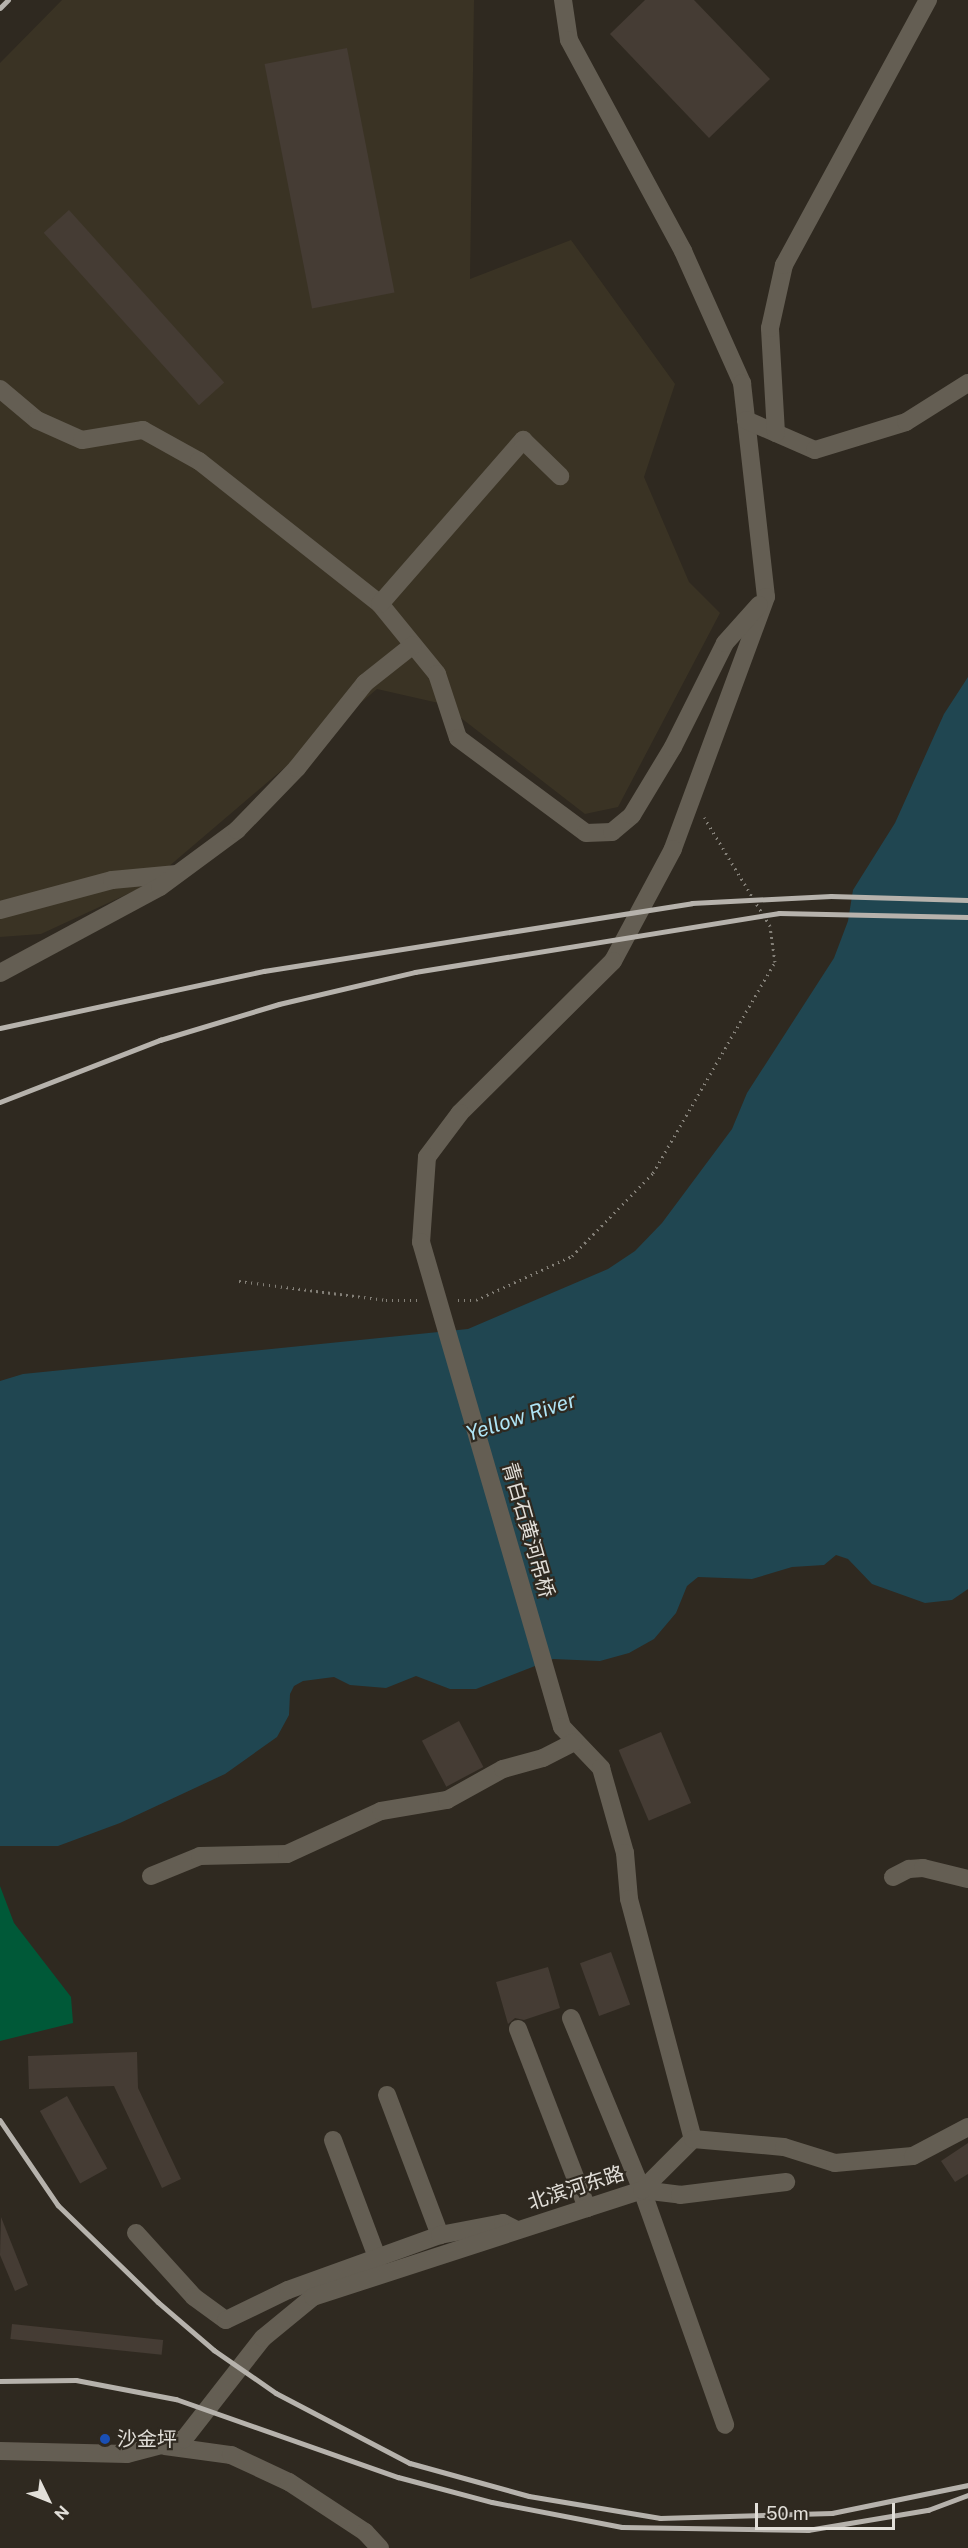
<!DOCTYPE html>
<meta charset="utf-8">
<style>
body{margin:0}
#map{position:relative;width:968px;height:2548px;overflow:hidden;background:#2f2920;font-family:"Public Sans","Noto Sans SC",sans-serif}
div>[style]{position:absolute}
.built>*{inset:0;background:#3a3324}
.green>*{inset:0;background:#005938}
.water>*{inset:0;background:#204651}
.building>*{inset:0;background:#453c34;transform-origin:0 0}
.path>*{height:3px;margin-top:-1.5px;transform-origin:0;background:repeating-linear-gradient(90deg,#837f77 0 1.5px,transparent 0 6px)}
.minor>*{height:18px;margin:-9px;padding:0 9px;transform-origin:9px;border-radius:9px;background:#645e53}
.rail>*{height:4.5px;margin:-2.25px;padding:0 2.25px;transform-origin:2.25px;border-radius:2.25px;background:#b6b2ac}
.dots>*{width:16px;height:16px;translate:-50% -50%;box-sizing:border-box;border:3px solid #2f2920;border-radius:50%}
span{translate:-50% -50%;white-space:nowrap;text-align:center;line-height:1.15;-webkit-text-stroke:4.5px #2f2920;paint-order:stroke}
.street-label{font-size:20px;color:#e2dfd9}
.poi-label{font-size:20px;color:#e2dfd9}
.left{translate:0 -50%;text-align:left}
.water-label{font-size:21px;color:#afe4f5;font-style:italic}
.north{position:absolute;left:18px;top:2470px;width:60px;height:60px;-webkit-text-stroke:4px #2f2920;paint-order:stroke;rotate:133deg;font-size:16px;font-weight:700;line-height:24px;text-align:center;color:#e2dfd9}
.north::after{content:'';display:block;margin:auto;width:21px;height:27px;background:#e2dfd9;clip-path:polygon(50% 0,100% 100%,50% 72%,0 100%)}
.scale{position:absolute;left:755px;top:2503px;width:140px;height:27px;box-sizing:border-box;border:3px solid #e2dfd9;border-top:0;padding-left:8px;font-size:18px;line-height:21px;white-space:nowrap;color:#e2dfd9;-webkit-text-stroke:4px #2f2920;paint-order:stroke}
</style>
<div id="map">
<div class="built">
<i style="clip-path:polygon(62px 0,474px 0,470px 279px,571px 240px,675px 384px,644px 477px,689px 582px,720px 613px,618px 807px,585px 814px,443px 704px,377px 689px,147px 885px,41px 934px,0 937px,0 63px)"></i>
</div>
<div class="green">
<i style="clip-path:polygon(0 1886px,14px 1923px,71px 1997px,73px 2023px,0 2041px)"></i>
</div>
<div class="water">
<i style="clip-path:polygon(968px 677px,968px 1589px,952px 1600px,925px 1603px,872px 1584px,848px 1559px,836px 1555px,824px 1565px,792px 1567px,752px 1579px,698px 1577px,687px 1586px,676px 1613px,654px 1639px,629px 1653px,600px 1661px,553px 1659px,476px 1689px,450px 1689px,416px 1676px,386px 1688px,350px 1685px,334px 1677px,303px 1681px,294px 1686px,290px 1694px,289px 1715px,277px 1737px,225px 1774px,120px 1823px,58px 1846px,0 1846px,0 1381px,23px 1374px,468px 1329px,608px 1269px,635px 1251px,662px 1223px,732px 1129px,747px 1093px,834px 958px,848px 921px,853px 890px,895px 823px,944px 714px)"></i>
</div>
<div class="building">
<i style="clip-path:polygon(645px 0,694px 0,770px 79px,709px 138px,610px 34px)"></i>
<i style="left:347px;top:48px;width:249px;height:84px;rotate:79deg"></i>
<i style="left:69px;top:210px;width:232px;height:34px;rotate:48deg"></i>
<i style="left:459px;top:1721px;width:52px;height:42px;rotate:62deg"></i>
<i style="left:661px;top:1732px;width:77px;height:46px;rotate:67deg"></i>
<i style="left:611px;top:1952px;width:56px;height:33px;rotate:70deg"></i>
<i style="clip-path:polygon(548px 1967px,560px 2008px,524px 2020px,515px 2018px,508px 2024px,496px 1982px)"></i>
<i style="clip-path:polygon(137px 2052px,138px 2088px,181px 2179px,162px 2188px,114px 2086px,29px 2089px,28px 2056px)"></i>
<i style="left:67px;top:2096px;width:83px;height:31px;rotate:61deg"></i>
<i style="clip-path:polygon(968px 2143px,968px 2174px,955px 2182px,941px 2161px)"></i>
<i style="clip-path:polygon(1px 2217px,28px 2285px,15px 2291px,0 2255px)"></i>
<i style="left:12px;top:2324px;width:152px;height:15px;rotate:6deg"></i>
</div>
<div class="path">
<i style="left:239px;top:1281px;width:148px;rotate:7.4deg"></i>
<i style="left:386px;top:1300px;width:35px"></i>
<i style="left:458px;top:1300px;width:18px"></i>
<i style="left:476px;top:1300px;width:106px;rotate:-24.6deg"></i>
<i style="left:572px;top:1256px;width:116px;rotate:-45.7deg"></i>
<i style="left:653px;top:1173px;width:244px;rotate:-60deg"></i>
<i style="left:775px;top:962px;width:36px;rotate:-98deg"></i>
<i style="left:770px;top:926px;width:127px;rotate:-121.2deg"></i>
</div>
<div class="minor">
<i style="left:563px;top:0;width:40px;rotate:81.5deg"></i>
<i style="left:569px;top:40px;width:240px;rotate:61.6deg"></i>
<i style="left:683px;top:251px;width:145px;rotate:65.9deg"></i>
<i style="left:742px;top:383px;width:215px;rotate:83.6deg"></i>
<i style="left:766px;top:597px;width:269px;rotate:110.3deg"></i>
<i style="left:673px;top:849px;width:127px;rotate:118.2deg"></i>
<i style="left:613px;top:961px;width:216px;rotate:135.2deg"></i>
<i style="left:460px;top:1113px;width:55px;rotate:126.9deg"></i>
<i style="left:427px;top:1157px;width:85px;rotate:94deg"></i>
<i style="left:421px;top:1242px;width:505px;rotate:73.79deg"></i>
<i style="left:562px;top:1727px;width:57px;rotate:46.4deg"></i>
<i style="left:601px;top:1768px;width:88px;rotate:74.2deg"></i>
<i style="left:625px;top:1853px;width:46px;rotate:85deg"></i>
<i style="left:629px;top:1899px;width:248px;rotate:75.1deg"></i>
<i style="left:0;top:389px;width:48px;rotate:40deg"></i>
<i style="left:37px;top:420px;width:49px;rotate:24deg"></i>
<i style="left:82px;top:440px;width:62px;rotate:-9.3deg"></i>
<i style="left:143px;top:430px;width:64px;rotate:29deg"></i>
<i style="left:199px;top:461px;width:231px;rotate:38.3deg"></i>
<i style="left:380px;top:604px;width:90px;rotate:50.8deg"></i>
<i style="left:437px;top:674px;width:67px;rotate:71.8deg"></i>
<i style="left:458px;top:738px;width:159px;rotate:36.6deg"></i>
<i style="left:586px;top:833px;width:26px;rotate:-2deg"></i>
<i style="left:612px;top:832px;width:26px;rotate:-40deg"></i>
<i style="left:632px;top:815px;width:79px;rotate:-58.9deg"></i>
<i style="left:673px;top:747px;width:116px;rotate:-63.4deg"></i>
<i style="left:725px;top:643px;width:51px;rotate:-48.2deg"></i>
<i style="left:746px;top:420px;width:75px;rotate:23.5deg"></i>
<i style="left:815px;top:450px;width:95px;rotate:-17.1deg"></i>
<i style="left:906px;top:422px;width:73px;rotate:-32.2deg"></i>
<i style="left:776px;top:433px;width:105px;rotate:-93.3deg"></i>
<i style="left:770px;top:328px;width:65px;rotate:-77.5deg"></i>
<i style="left:784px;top:265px;width:302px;rotate:-61.5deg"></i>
<i style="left:380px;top:604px;width:218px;rotate:-48.9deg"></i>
<i style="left:523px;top:440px;width:52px;rotate:44.2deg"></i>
<i style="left:0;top:910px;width:116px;rotate:-15deg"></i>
<i style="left:112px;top:880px;width:65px;rotate:-5.3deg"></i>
<i style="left:0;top:973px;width:182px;rotate:-28.3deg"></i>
<i style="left:160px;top:887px;width:96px;rotate:-36.5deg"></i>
<i style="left:237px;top:830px;width:86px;rotate:-45.9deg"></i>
<i style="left:297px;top:768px;width:109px;rotate:-51.3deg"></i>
<i style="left:365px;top:683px;width:61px;rotate:-38.4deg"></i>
<i style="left:151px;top:1876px;width:53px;rotate:-22.2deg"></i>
<i style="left:200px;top:1856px;width:87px;rotate:-1.3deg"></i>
<i style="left:287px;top:1854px;width:103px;rotate:-24.6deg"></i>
<i style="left:381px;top:1811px;width:67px;rotate:-9.5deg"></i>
<i style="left:447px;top:1800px;width:64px;rotate:-29deg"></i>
<i style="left:503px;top:1769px;width:41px;rotate:-15.4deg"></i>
<i style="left:543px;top:1758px;width:34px;rotate:-27deg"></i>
<i style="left:893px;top:1877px;width:18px;rotate:-27deg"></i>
<i style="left:909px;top:1869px;width:14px;rotate:-4deg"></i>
<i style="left:923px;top:1868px;width:46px;rotate:13.7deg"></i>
<i style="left:571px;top:2018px;width:186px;rotate:67.6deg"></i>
<i style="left:642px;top:2190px;width:249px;rotate:70.5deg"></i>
<i style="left:518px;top:2029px;width:192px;rotate:68.9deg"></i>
<i style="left:387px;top:2095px;width:150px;rotate:69.3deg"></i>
<i style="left:333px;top:2140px;width:128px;rotate:69.4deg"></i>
<i style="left:642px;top:2190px;width:38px;rotate:7deg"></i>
<i style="left:680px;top:2195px;width:107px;rotate:-7deg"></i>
<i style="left:136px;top:2233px;width:86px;rotate:47.8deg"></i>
<i style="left:194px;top:2297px;width:39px;rotate:36deg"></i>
<i style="left:226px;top:2320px;width:69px;rotate:-25.8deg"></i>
<i style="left:288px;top:2290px;width:162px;rotate:-19.9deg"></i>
<i style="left:440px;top:2235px;width:64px;rotate:-10.8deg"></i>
<i style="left:503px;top:2223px;width:16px;rotate:27deg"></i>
<i style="left:165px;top:2446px;width:67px;rotate:7.8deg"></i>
<i style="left:231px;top:2455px;width:64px;rotate:25deg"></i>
<i style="left:289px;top:2482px;width:91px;rotate:33.3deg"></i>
<i style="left:365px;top:2532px;width:22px;rotate:47deg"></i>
<i style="left:0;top:2451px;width:127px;rotate:1.4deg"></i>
<i style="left:127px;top:2454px;width:59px;rotate:-14.7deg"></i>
<i style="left:184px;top:2439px;width:128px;rotate:-52deg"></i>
<i style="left:263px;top:2338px;width:65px;rotate:-39.4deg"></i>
<i style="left:313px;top:2297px;width:346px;rotate:-18deg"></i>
<i style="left:642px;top:2190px;width:72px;rotate:-45deg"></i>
<i style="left:693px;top:2139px;width:91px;rotate:5deg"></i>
<i style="left:784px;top:2147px;width:53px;rotate:17.4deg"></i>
<i style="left:835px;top:2163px;width:78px;rotate:-5.1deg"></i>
<i style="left:913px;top:2156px;width:62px;rotate:-27.8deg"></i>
</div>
<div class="rail">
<i style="left:0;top:8px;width:11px;rotate:-45deg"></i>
<i style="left:0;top:1028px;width:270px;rotate:-12.2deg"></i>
<i style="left:264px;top:971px;width:433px;rotate:-9deg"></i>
<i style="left:692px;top:903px;width:139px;rotate:-2.9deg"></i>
<i style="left:831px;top:896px;width:137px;rotate:1.7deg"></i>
<i style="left:0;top:1102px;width:172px;rotate:-21.2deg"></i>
<i style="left:160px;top:1040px;width:124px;rotate:-16.8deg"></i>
<i style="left:279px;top:1004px;width:140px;rotate:-13.2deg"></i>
<i style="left:415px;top:972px;width:369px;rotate:-9.2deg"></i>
<i style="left:779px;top:913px;width:189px;rotate:1.2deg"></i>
<i style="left:0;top:2120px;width:103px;rotate:55.7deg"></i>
<i style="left:58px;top:2205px;width:139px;rotate:44.1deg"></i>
<i style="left:158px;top:2302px;width:74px;rotate:40.6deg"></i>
<i style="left:214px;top:2350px;width:75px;rotate:34.7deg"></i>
<i style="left:276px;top:2393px;width:151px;rotate:27.6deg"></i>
<i style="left:410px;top:2463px;width:123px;rotate:15.5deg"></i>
<i style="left:529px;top:2496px;width:133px;rotate:9.5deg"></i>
<i style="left:660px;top:2518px;width:172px;rotate:-1.7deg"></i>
<i style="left:832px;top:2513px;width:139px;rotate:-11.6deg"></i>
<i style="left:0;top:2381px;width:76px;rotate:-0.8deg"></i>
<i style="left:76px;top:2380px;width:102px;rotate:10.8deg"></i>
<i style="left:176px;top:2399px;width:235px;rotate:19.4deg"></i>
<i style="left:398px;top:2477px;width:97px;rotate:14.9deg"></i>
<i style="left:492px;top:2502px;width:132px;rotate:10.9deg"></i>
<i style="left:622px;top:2527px;width:186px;rotate:0.9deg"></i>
<i style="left:808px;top:2530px;width:122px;rotate:-9.5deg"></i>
<i style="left:928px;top:2510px;width:43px;rotate:-20.6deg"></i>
</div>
<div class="dots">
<i style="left:105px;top:2439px;background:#1a4fb4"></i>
</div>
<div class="street-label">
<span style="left:528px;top:1530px;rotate:74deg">青白石黄河吊桥</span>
<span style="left:576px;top:2188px;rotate:-18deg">北滨河东路</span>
</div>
<div class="poi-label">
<span class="left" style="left:117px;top:2439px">沙金坪</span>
</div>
<div class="water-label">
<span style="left:521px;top:1417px;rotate:-18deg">Yellow River</span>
</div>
<div class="north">N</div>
<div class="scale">50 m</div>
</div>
